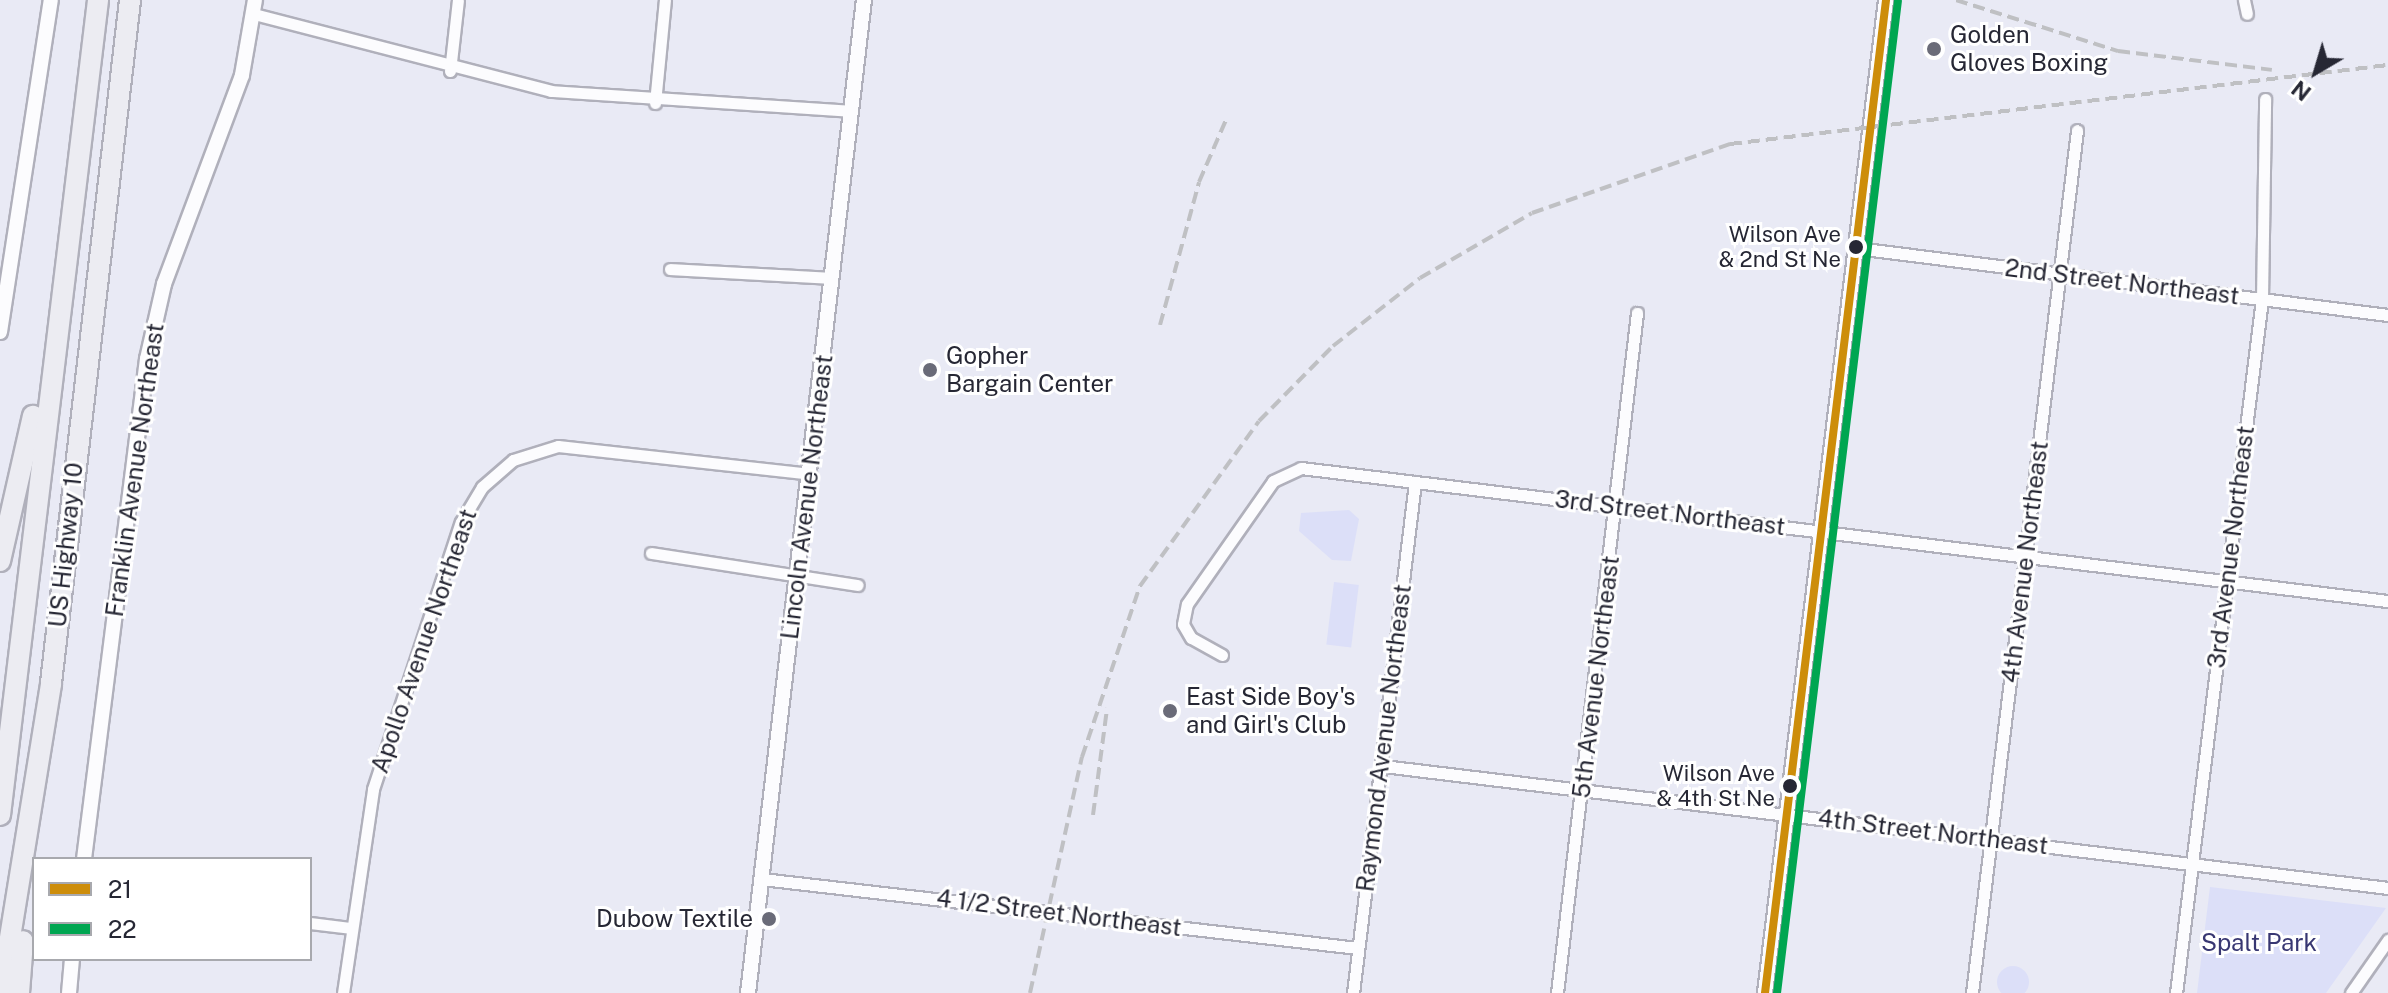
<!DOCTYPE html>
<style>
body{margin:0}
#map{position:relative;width:2388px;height:993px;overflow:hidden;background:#e9eaf5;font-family:"Public Sans",sans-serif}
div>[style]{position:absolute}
.green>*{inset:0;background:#dcdff8;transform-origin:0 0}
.round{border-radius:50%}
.roads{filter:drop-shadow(2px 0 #b0b0bb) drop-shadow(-2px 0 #b0b0bb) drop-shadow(0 2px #b0b0bb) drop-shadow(0 -2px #b0b0bb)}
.minor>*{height:11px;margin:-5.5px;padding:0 5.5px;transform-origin:5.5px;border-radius:5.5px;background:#fcfcfe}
.tertiary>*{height:14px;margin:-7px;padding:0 7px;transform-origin:7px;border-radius:7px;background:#fcfcfe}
.motorway>*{height:20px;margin:-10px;padding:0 10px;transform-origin:10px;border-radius:10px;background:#ececf2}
.rail>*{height:4px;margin-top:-2px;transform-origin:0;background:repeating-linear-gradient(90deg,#bfc0c3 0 12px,transparent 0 18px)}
.bus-1>*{height:8px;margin:-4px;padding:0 4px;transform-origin:4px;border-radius:4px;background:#cd8d0a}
.bus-2>*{height:8px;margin:-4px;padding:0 4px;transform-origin:4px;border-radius:4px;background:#00a651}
.dots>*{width:22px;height:22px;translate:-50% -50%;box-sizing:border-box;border:4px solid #fff;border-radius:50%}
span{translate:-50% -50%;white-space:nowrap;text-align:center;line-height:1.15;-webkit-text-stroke:6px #fff;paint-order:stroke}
.bus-label{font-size:22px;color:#262734}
.right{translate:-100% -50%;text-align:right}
.poi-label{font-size:24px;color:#262734}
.left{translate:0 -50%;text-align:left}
.street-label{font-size:24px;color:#262734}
.park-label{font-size:24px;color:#383772}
.legend{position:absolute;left:32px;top:857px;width:280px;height:104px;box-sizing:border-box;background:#fff;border:2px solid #a8a9ae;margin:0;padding:10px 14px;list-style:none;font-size:24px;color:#262734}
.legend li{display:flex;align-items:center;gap:16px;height:40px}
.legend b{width:40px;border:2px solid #a8a9ae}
.north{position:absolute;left:2276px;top:32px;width:80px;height:80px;-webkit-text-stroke:6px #fff;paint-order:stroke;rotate:218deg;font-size:22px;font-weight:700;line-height:32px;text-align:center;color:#262734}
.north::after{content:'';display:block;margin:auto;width:28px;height:36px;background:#262734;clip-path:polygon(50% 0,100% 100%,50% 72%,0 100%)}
</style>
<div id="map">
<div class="green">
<i style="clip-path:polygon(1349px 510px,1359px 519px,1351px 561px,1332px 560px,1299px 531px,1301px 513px)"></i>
<i style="left:1334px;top:582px;width:25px;height:63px;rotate:7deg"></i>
<i style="clip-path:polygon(2210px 887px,2386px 908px,2326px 993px,2197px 993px)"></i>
<i class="round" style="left:1997px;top:966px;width:32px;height:32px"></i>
</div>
<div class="roads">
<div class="minor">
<i style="left:2244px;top:0;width:14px;rotate:78deg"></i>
<i style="left:254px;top:14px;width:307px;rotate:14.5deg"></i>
<i style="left:551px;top:91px;width:301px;rotate:3.8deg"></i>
<i style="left:450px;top:71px;width:71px;rotate:-83.6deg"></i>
<i style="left:655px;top:103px;width:103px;rotate:-84.5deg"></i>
<i style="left:1856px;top:248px;width:536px;rotate:7.18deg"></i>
<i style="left:670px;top:269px;width:162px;rotate:3.2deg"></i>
<i style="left:651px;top:553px;width:209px;rotate:8.8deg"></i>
<i style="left:1222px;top:655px;width:35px;rotate:-151deg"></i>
<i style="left:1191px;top:638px;width:16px;rotate:-120deg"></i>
<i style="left:1183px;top:624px;width:20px;rotate:-79deg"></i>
<i style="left:1187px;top:604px;width:150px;rotate:-55deg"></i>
<i style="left:1273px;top:481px;width:31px;rotate:-25deg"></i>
<i style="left:1301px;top:468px;width:1095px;rotate:6.98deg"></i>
<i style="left:1383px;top:766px;width:1012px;rotate:6.92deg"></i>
<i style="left:762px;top:879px;width:599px;rotate:6.61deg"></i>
<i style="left:310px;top:923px;width:38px;rotate:7deg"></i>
<i style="left:343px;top:993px;width:206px;rotate:-81.6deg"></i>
<i style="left:373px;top:789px;width:281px;rotate:-71.8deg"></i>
<i style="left:461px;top:522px;width:41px;rotate:-59deg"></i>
<i style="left:482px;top:487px;width:41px;rotate:-41.1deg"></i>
<i style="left:513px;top:460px;width:47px;rotate:-17.3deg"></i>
<i style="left:558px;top:446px;width:254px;rotate:6.3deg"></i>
<i style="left:1353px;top:993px;width:515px;rotate:-83.08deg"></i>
<i style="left:1557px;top:993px;width:685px;rotate:-83.29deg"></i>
<i style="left:1972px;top:993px;width:869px;rotate:-83.06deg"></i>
<i style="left:2176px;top:993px;width:699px;rotate:-82.94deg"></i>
<i style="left:2262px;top:299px;width:200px;rotate:-89.1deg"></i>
<i style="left:2351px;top:993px;width:65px;rotate:-55.1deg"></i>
</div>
<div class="tertiary">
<i style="left:0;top:332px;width:336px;rotate:-81.3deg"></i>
<i style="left:84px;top:859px;width:504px;rotate:-82.82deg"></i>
<i style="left:147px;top:359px;width:77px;rotate:-77.2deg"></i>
<i style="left:164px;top:284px;width:223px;rotate:-69.5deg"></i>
<i style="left:242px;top:75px;width:76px;rotate:-80.2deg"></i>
<i style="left:69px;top:993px;width:34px;rotate:-85deg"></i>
<i style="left:748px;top:993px;width:1000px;rotate:-83.34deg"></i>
<i style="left:1765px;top:993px;width:1000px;rotate:-83.05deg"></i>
</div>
<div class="motorway">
<i style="left:0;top:561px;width:149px;rotate:-77.2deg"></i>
<i style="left:0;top:815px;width:821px;rotate:-83.14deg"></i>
<i style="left:1px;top:993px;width:314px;rotate:-80.8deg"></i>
<i style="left:51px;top:683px;width:688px;rotate:-83.4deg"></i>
<i style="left:19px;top:993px;width:52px;rotate:-85.6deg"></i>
</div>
</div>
<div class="rail">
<i style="left:1956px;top:0;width:170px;rotate:17.5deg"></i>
<i style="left:2118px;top:51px;width:155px;rotate:7deg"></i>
<i style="left:1160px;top:325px;width:148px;rotate:-74.7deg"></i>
<i style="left:1199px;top:182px;width:68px;rotate:-66.5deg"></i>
<i style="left:1093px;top:815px;width:108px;rotate:-82.5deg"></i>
<i style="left:1030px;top:993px;width:242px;rotate:-77.6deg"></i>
<i style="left:1082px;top:757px;width:181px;rotate:-71.3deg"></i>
<i style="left:1140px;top:586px;width:203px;rotate:-54.2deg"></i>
<i style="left:1259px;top:421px;width:105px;rotate:-45.4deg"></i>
<i style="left:1333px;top:346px;width:110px;rotate:-38deg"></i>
<i style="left:1420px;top:278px;width:129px;rotate:-30.1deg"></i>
<i style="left:1532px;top:213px;width:210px;rotate:-19.2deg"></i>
<i style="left:1730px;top:144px;width:663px;rotate:-6.85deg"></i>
</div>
<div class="bus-1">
<i style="left:1765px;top:993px;width:1000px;rotate:-83.05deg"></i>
</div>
<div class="bus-2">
<i style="left:1777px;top:993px;width:999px;rotate:-83.05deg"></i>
</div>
<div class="dots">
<i style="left:1934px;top:49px;background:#6a6b78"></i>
<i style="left:1856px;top:247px;background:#262734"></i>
<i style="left:930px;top:370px;background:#6a6b78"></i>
<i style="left:1170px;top:711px;background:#6a6b78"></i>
<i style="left:1790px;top:786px;background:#262734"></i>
<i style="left:769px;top:919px;background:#6a6b78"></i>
</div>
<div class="bus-label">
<span class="right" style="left:1841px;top:247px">Wilson Ave<br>&amp; 2nd St Ne</span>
<span class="right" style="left:1775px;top:786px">Wilson Ave<br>&amp; 4th St Ne</span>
</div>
<div class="poi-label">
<span class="left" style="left:1950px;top:49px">Golden<br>Gloves Boxing</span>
<span class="left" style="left:946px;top:370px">Gopher<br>Bargain Center</span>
<span class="left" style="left:1186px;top:711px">East Side Boy's<br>and Girl's Club</span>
<span class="right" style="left:753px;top:919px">Dubow Textile</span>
</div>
<div class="street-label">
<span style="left:2122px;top:282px;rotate:7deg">2nd Street Northeast</span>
<span style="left:135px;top:470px;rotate:-82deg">Franklin Avenue Northeast</span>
<span style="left:807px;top:497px;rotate:-83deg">Lincoln Avenue Northeast</span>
<span style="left:1670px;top:513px;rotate:7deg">3rd Street Northeast</span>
<span style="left:66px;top:545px;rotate:-84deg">US Highway 10</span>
<span style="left:2231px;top:547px;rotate:-83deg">3rd Avenue Northeast</span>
<span style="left:2025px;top:562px;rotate:-83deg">4th Avenue Northeast</span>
<span style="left:424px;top:641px;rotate:-71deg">Apollo Avenue Northeast</span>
<span style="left:1596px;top:677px;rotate:-83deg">5th Avenue Northeast</span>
<span style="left:1384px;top:738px;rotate:-83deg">Raymond Avenue Northeast</span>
<span style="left:1933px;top:832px;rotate:7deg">4th Street Northeast</span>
<span style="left:1059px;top:913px;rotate:7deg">4 1/2 Street Northeast</span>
</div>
<div class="park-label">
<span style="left:2259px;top:943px">Spalt Park</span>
</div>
<ul class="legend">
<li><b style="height:10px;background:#cd8d0a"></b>21</li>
<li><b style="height:10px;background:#00a651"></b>22</li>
</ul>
<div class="north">N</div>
</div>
